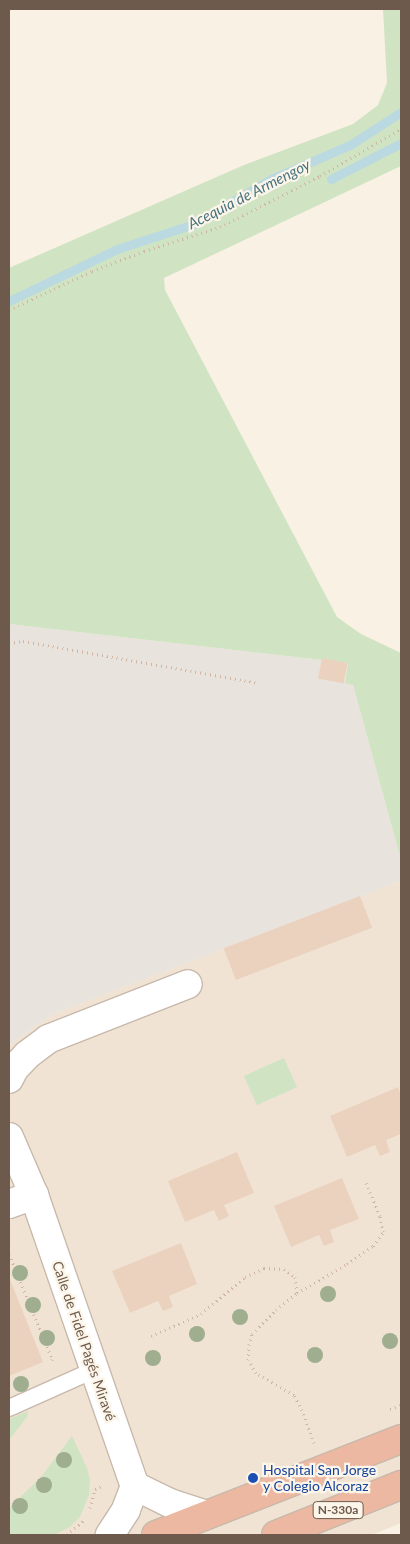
<!DOCTYPE html>
<meta charset="utf-8">
<style>
body{margin:0}
#map{position:relative;width:410px;height:1544px;overflow:hidden;background:#f9f1e3;font-family:Lato,sans-serif}
div>[style]{position:absolute}
.residential>*{inset:0;background:#f0e3d3}
.industrial>*{inset:0;background:#e9e3dd}
.green>*{inset:0;background:#d0e4c4;transform-origin:0 0}
.stream>*{height:9px;margin:-4.5px;padding:0 4.5px;transform-origin:4.5px;border-radius:4.5px;background:#bad9e0}
.building>*{inset:0;background:#ebd2be;transform-origin:0 0}
.path>*{height:3px;margin-top:-1.5px;transform-origin:0;background:repeating-linear-gradient(90deg,#cfb5a2 0 1px,transparent 0 5px)}
.roads{filter:drop-shadow(1px 0 #c8b9ab) drop-shadow(-1px 0 #c8b9ab) drop-shadow(0 1px #c8b9ab) drop-shadow(0 -1px #c8b9ab)}
.lane>*{height:16px;margin:-8px;padding:0 8px;transform-origin:8px;border-radius:8px;background:#fff}
.street>*{height:28px;margin:-14px;padding:0 14px;transform-origin:14px;border-radius:14px;background:#fff}
.highway>*{height:28px;margin:-14px;padding:0 14px;transform-origin:14px;border-radius:14px;background:#ecb8a1}
.trees>*{width:16px;height:16px;margin:-8px;border-radius:50%;background:#9eae8e}
.dots>*{width:14px;height:14px;translate:-50% -50%;box-sizing:border-box;border:2px solid #fcf5e9;border-radius:50%}
span{translate:-50% -50%;white-space:nowrap;text-align:center;line-height:1.15;-webkit-text-stroke:4.5px #fcf5e9;paint-order:stroke}
.shield-label span{padding:1px 4px;background:#fcf5e9;border:1px solid;border-radius:4px;-webkit-text-stroke-width:0}
.shield-label{font-size:12px;color:#6e5a4c;font-weight:700}
.street-label{font-size:14px;color:#6e5a4c}
.transit-label{font-size:14px;color:#164399}
.left{translate:0 -50%;text-align:left}
.water-label{font-size:15px;color:#49747f;font-style:italic}
.frame{position:absolute;inset:0;border:10px solid #6e5a4c;pointer-events:none}
</style>
<div id="map">
<div class="residential">
<i style="clip-path:polygon(401px 881px,401px 1523px,371px 1535px,9px 1535px,9px 1045px,53px 1014px)"></i>
</div>
<div class="industrial">
<i style="clip-path:polygon(9px 624px,348px 663px,345px 682px,353px 685px,401px 860px,401px 881px,53px 1014px,9px 1045px)"></i>
</div>
<div class="green">
<i style="clip-path:polygon(383px 9px,401px 9px,401px 166px,164px 278px,165px 290px,337px 617px,361px 634px,401px 653px,401px 860px,353px 685px,345px 683px,348px 663px,9px 624px,9px 268px,244px 165px,353px 124px,378px 105px,387px 83px)"></i>
<i style="left:284px;top:1058px;width:32px;height:44px;rotate:66deg"></i>
<i style="clip-path:polygon(28px 1411px,27px 1417px,9px 1440px,9px 1419px)"></i>
<i style="clip-path:polygon(72px 1436px,87px 1468px,90px 1480px,89px 1495px,80px 1517px,70px 1527px,54px 1535px,9px 1535px,9px 1508px,41px 1477px)"></i>
</div>
<div class="stream">
<i style="left:331px;top:179px;width:79px;rotate:-27.2deg"></i>
<i style="left:9px;top:301px;width:120px;rotate:-25.7deg"></i>
<i style="left:117px;top:249px;width:81px;rotate:-18deg"></i>
<i style="left:194px;top:224px;width:89px;rotate:-30.3deg"></i>
<i style="left:271px;top:179px;width:86px;rotate:-23.3deg"></i>
<i style="left:350px;top:145px;width:61px;rotate:-32.9deg"></i>
</div>
<div class="building">
<i style="left:322px;top:658px;width:26px;height:21px;rotate:11deg"></i>
<i style="left:360px;top:896px;width:34px;height:146px;rotate:69deg"></i>
<i style="clip-path:polygon(398px 1087px,401px 1096px,401px 1134px,386px 1140px,390px 1152px,380px 1156px,375px 1145px,347px 1157px,330px 1116px)"></i>
<i style="clip-path:polygon(237px 1152px,254px 1193px,224px 1205px,229px 1216px,219px 1221px,214px 1210px,185px 1222px,168px 1181px)"></i>
<i style="clip-path:polygon(342px 1178px,359px 1219px,330px 1230px,334px 1242px,324px 1246px,319px 1235px,291px 1247px,274px 1206px)"></i>
<i style="clip-path:polygon(181px 1243px,197px 1284px,169px 1296px,173px 1307px,163px 1311px,158px 1301px,130px 1313px,112px 1271px)"></i>
<i style="clip-path:polygon(9px 1277px,43px 1362px,9px 1376px)"></i>
</div>
<div class="path">
<i style="left:9px;top:310px;width:92px;rotate:-25.2deg"></i>
<i style="left:92px;top:271px;width:56px;rotate:-21deg"></i>
<i style="left:144px;top:251px;width:80px;rotate:-17.5deg"></i>
<i style="left:220px;top:227px;width:112px;rotate:-27deg"></i>
<i style="left:320px;top:176px;width:94px;rotate:-30.1deg"></i>
<i style="left:9px;top:643px;width:14px;rotate:-8deg"></i>
<i style="left:23px;top:641px;width:239px;rotate:10.1deg"></i>
<i style="left:9px;top:1254px;width:113px;rotate:67.7deg"></i>
<i style="left:52px;top:1359px;width:4px;rotate:104deg"></i>
<i style="left:151px;top:1336px;width:55px;rotate:-23.7deg"></i>
<i style="left:201px;top:1314px;width:57px;rotate:-40.1deg"></i>
<i style="left:245px;top:1277px;width:21px;rotate:-25deg"></i>
<i style="left:264px;top:1268px;width:20px;rotate:3deg"></i>
<i style="left:284px;top:1269px;width:14px;rotate:36deg"></i>
<i style="left:295px;top:1277px;width:16px;rotate:83deg"></i>
<i style="left:390px;top:1409px;width:12px;rotate:-20deg"></i>
<i style="left:314px;top:1443px;width:35px;rotate:-110deg"></i>
<i style="left:302px;top:1410px;width:17px;rotate:-118deg"></i>
<i style="left:294px;top:1395px;width:44px;rotate:-149.9deg"></i>
<i style="left:256px;top:1373px;width:15px;rotate:-122deg"></i>
<i style="left:248px;top:1360px;width:15px;rotate:-86deg"></i>
<i style="left:249px;top:1345px;width:11px;rotate:-75deg"></i>
<i style="left:252px;top:1334px;width:34px;rotate:-45deg"></i>
<i style="left:276px;top:1310px;width:27px;rotate:-39deg"></i>
<i style="left:297px;top:1293px;width:58px;rotate:-30.1deg"></i>
<i style="left:347px;top:1264px;width:32px;rotate:-35deg"></i>
<i style="left:373px;top:1246px;width:17px;rotate:-54deg"></i>
<i style="left:383px;top:1232px;width:16px;rotate:-101deg"></i>
<i style="left:380px;top:1216px;width:39px;rotate:-113deg"></i>
<i style="left:90px;top:1508px;width:20px;rotate:-75deg"></i>
<i style="left:95px;top:1489px;width:8px;rotate:-23deg"></i>
<i style="left:67px;top:1535px;width:23px;rotate:-41deg"></i>
</div>
<div class="roads">
<div class="lane">
<i style="left:9px;top:1408px;width:93px;rotate:-24.1deg"></i>
</div>
<div class="street">
<i style="left:9px;top:1079px;width:11px;rotate:-63deg"></i>
<i style="left:14px;top:1069px;width:19px;rotate:-47deg"></i>
<i style="left:27px;top:1055px;width:26px;rotate:-37deg"></i>
<i style="left:48px;top:1039px;width:150px;rotate:-21.4deg"></i>
<i style="left:9px;top:1137px;width:63px;rotate:66.7deg"></i>
<i style="left:9px;top:1204px;width:27px;rotate:-20deg"></i>
<i style="left:34px;top:1195px;width:308px;rotate:70.9deg"></i>
<i style="left:135px;top:1486px;width:26px;rotate:111deg"></i>
<i style="left:126px;top:1510px;width:30px;rotate:123deg"></i>
<i style="left:135px;top:1486px;width:39px;rotate:26deg"></i>
<i style="left:170px;top:1503px;width:38px;rotate:18deg"></i>
</div>
<div class="highway">
<i style="left:156px;top:1535px;width:263px;rotate:-21.4deg"></i>
<i style="left:276px;top:1535px;width:135px;rotate:-21.8deg"></i>
</div>
</div>
<div class="trees">
<i style="left:20px;top:1273px"></i>
<i style="left:328px;top:1294px"></i>
<i style="left:33px;top:1305px"></i>
<i style="left:240px;top:1317px"></i>
<i style="left:197px;top:1334px"></i>
<i style="left:47px;top:1338px"></i>
<i style="left:390px;top:1341px"></i>
<i style="left:315px;top:1355px"></i>
<i style="left:153px;top:1358px"></i>
<i style="left:21px;top:1384px"></i>
<i style="left:64px;top:1460px"></i>
<i style="left:44px;top:1485px"></i>
<i style="left:20px;top:1506px"></i>
</div>
<div class="dots">
<i style="left:253px;top:1478px;background:#1a4fb4"></i>
</div>
<div class="shield-label">
<span style="left:338px;top:1510px">N-330a</span>
</div>
<div class="street-label">
<span style="left:84px;top:1341px;rotate:71deg">Calle de Fidel Pagés Miravé</span>
</div>
<div class="transit-label">
<span class="left" style="left:263px;top:1478px">Hospital San Jorge<br>y Colegio Alcoraz</span>
</div>
<div class="water-label">
<span style="left:249px;top:194px;rotate:-27deg">Acequia de Armengoy</span>
</div>
<div class="frame"></div>
</div>
